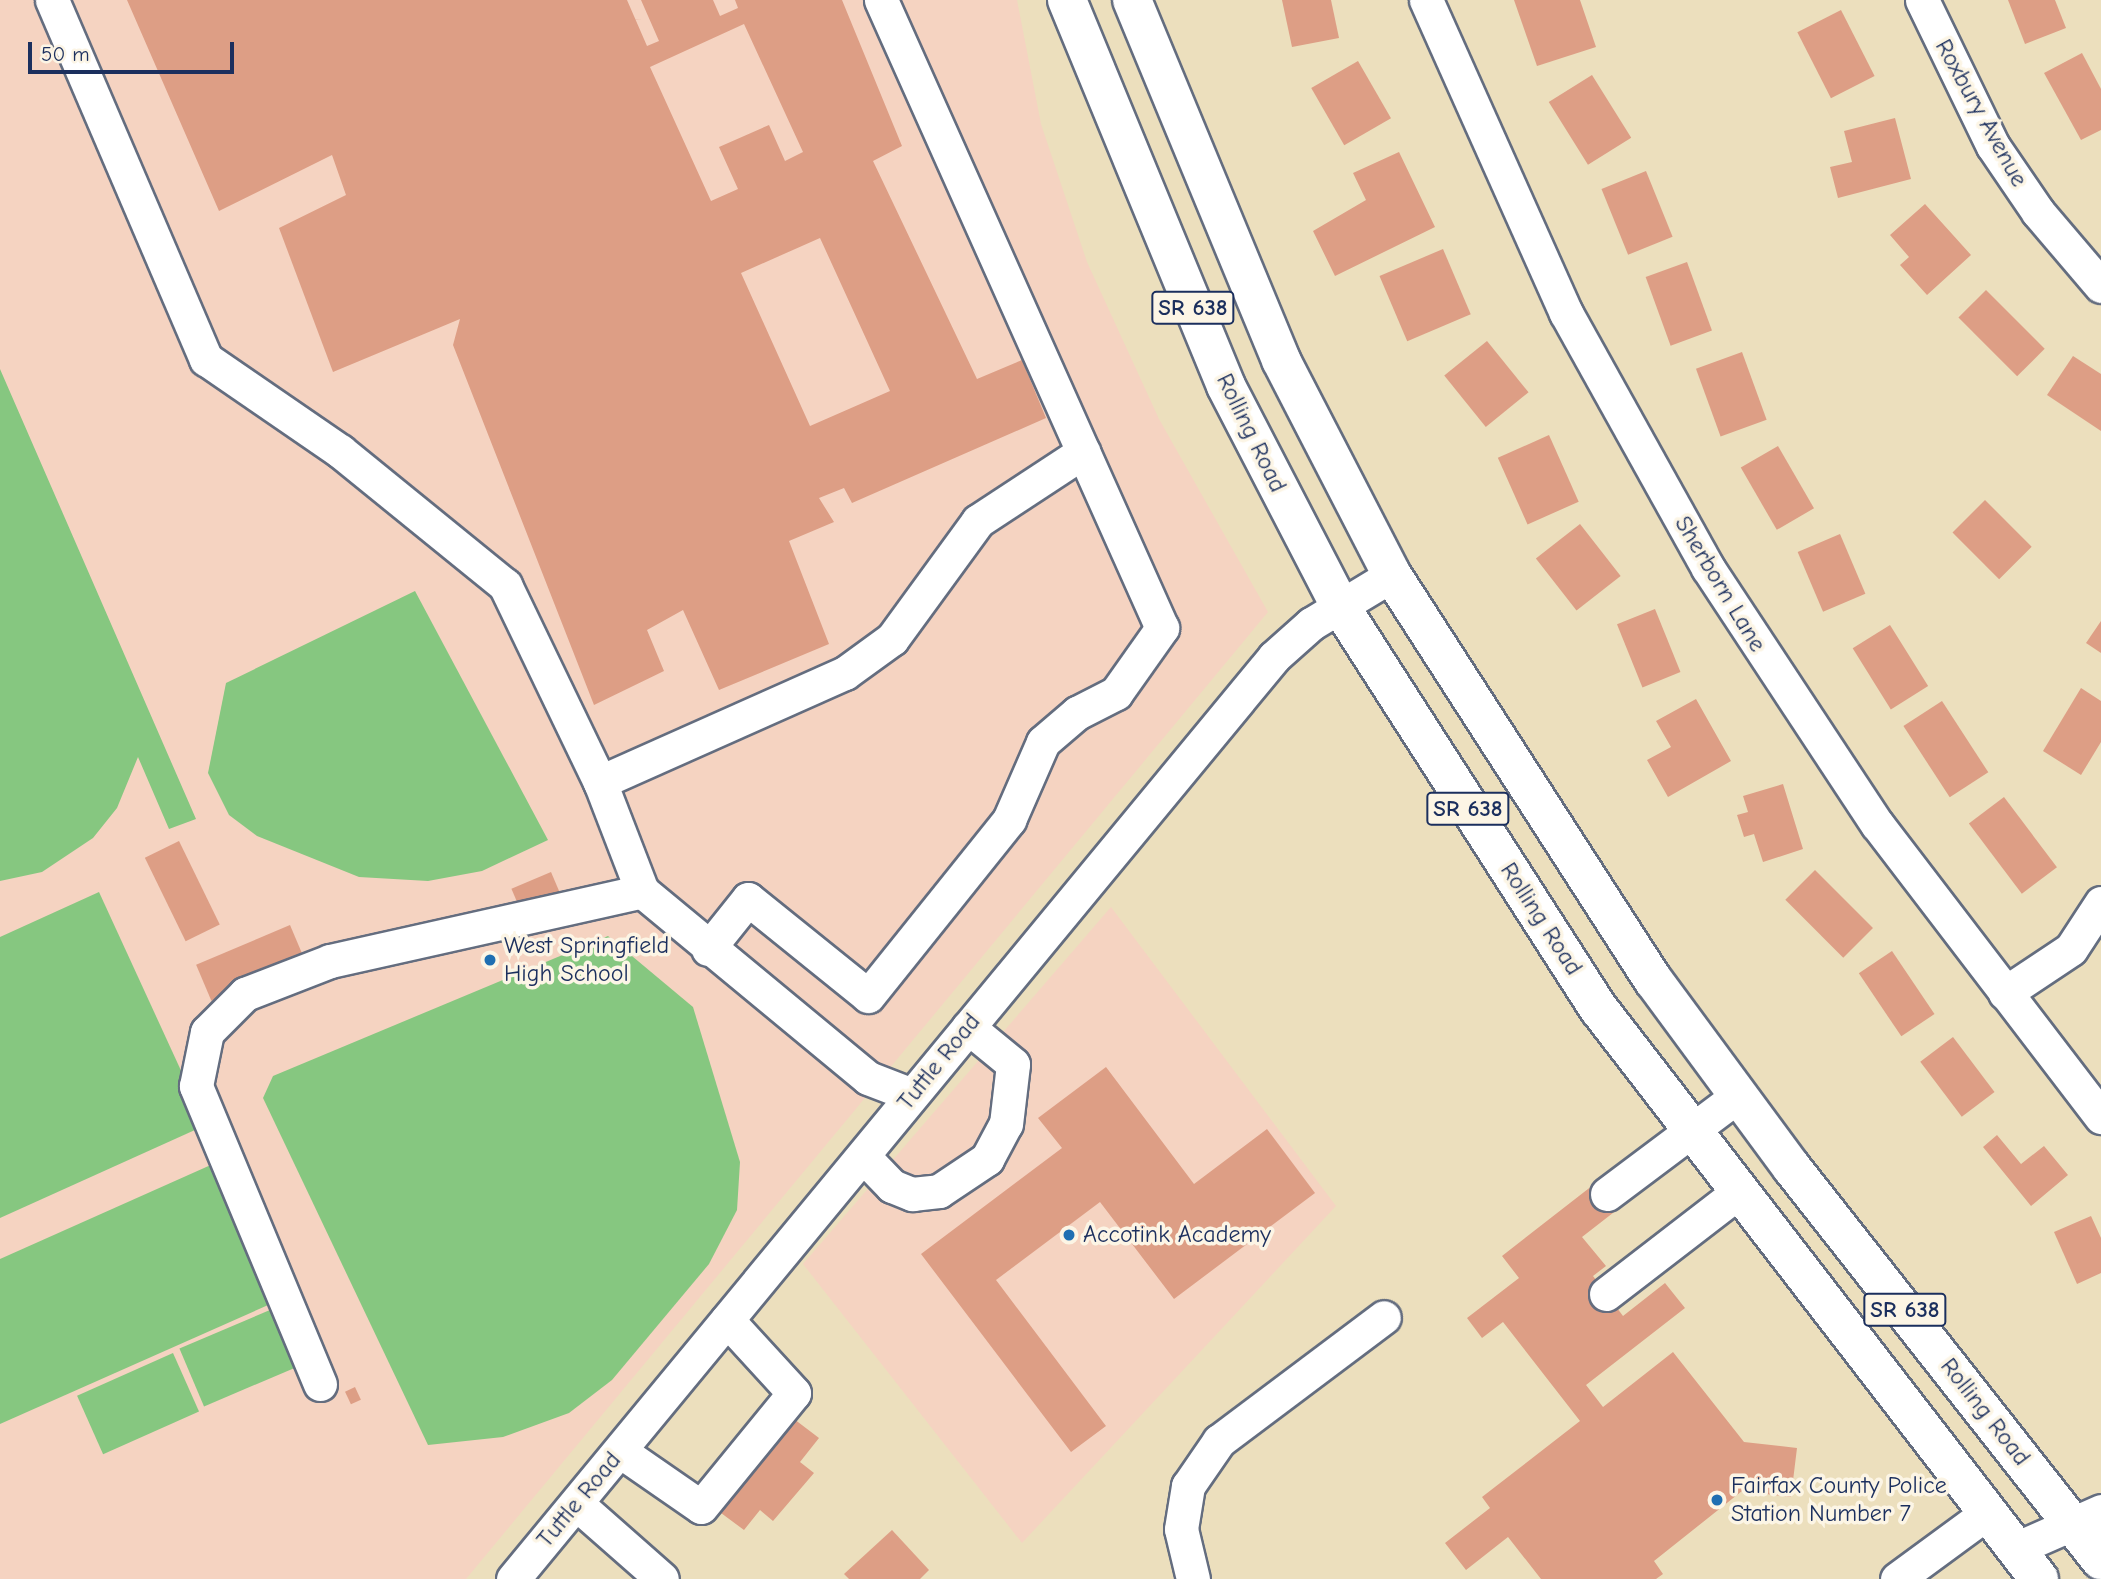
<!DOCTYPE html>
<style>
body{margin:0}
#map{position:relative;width:2101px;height:1579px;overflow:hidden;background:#ecdfbd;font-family:"Comic Neue",sans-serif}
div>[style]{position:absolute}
.built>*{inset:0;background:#f5d3c1}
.green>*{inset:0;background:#86c780;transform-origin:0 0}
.building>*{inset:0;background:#dd9e85;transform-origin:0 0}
.roads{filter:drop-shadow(2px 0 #646d7f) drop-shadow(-2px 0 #646d7f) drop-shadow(0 2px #646d7f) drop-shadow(0 -2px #646d7f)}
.minor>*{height:33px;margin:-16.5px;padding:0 16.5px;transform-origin:16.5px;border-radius:16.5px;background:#fff}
.major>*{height:38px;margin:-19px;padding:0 19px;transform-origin:19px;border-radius:19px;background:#fff}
.dots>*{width:19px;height:19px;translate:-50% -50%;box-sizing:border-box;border:4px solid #fcf5e5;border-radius:50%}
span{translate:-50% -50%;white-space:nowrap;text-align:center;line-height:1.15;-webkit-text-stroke:7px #fcf5e5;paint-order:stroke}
.shield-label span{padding:2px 5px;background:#fcf5e5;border:2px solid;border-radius:5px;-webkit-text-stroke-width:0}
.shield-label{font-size:23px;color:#1b2f5e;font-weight:700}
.street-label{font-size:24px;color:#1b2f5e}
.poi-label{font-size:24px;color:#1b2f5e}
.left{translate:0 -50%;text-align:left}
.scale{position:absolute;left:28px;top:42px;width:206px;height:32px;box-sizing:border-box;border:4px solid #1b2f5e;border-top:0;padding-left:9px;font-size:21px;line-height:24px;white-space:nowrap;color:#1b2f5e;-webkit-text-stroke:5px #fcf5e5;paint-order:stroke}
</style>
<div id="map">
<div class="built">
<i style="clip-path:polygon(0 0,1017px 0,1041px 124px,1087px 262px,1159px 419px,1268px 612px,466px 1579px,0 1579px)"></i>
<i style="clip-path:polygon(1111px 907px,1336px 1206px,1022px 1543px,803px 1264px)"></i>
</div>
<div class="green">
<i style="clip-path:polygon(0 369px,196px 819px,169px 829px,138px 757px,117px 808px,93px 838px,42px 872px,0 881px)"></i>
<i style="clip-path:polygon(415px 591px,548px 840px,482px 871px,428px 881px,359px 877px,257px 836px,229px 815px,208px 773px,226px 683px)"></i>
<i style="clip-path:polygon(99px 892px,206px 1125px,0 1218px,0 937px)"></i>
<i style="clip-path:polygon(608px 936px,693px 1007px,740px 1162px,737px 1210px,709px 1264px,612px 1380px,569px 1413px,503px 1437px,428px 1445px,263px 1098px,273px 1076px)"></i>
<i style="clip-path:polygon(213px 1164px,275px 1302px,0 1424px,0 1259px)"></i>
<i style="left:277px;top:1307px;width:63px;height:106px;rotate:67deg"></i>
<i style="left:173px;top:1353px;width:64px;height:105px;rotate:66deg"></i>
</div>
<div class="building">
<i style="clip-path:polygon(evenodd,127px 0,627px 0,647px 46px,659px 41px,641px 0,713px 0,720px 16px,738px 8px,735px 0,842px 0,902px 146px,873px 161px,977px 379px,1022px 360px,1046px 418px,852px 503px,844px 488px,819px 498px,834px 522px,789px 541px,829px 644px,719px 690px,683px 610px,647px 630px,664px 671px,594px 705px,453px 345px,460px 319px,333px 372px,279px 228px,346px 195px,332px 155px,219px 211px,127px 0,744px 24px,803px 152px,785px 161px,769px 125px,719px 147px,738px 189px,711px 201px,650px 67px,744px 24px,127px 0,820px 238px,890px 391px,810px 426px,741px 273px,820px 238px)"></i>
<i style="clip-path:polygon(1282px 0,1331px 0,1339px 38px,1292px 47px)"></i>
<i style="clip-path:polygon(1514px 0,1580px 0,1596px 47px,1537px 66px)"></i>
<i style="clip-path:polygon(2008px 0,2055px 0,2066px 28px,2025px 44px)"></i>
<i style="left:1841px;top:10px;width:74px;height:49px;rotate:63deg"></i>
<i style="clip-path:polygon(2082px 53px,2101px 89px,2101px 130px,2081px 140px,2044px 73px)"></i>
<i style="left:1358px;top:61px;width:66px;height:54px;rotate:60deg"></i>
<i style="left:1592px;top:75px;width:74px;height:51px;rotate:58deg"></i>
<i style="clip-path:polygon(1895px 118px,1911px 179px,1838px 198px,1830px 167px,1852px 162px,1844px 131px)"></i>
<i style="clip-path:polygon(1399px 152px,1435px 227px,1335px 276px,1313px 231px,1366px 200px,1353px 173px)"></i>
<i style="left:1646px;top:171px;width:71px;height:48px;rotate:68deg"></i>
<i style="clip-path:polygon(1925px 204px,1971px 255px,1927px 295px,1900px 265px,1909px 257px,1890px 235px)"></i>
<i style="left:1443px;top:249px;width:71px;height:69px;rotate:67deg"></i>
<i style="left:1687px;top:262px;width:73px;height:44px;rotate:70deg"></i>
<i style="left:1986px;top:290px;width:83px;height:39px;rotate:45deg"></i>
<i style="left:1487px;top:341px;width:66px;height:55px;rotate:51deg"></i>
<i style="left:1742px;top:352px;width:72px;height:49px;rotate:70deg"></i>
<i style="clip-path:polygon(2073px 356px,2101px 374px,2101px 431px,2047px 395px)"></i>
<i style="left:1549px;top:435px;width:73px;height:56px;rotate:66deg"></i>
<i style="left:1778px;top:446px;width:72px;height:43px;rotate:60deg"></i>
<i style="left:1985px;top:500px;width:66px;height:46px;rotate:45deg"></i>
<i style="left:1580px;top:524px;width:66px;height:56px;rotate:52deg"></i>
<i style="left:1840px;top:534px;width:65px;height:46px;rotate:67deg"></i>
<i style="left:1655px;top:609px;width:68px;height:41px;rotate:68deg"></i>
<i style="clip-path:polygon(2101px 621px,2101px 653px,2086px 643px)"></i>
<i style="left:1890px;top:625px;width:72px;height:44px;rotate:58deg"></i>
<i style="clip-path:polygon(2081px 688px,2101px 701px,2101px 742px,2081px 775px,2043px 751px)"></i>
<i style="clip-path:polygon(1696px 699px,1731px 761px,1668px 797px,1647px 760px,1671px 747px,1656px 721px)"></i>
<i style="left:1942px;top:701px;width:85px;height:46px;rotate:57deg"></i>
<i style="clip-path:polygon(1783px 784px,1803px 849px,1763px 862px,1754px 834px,1744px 837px,1737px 815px,1748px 812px,1743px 796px)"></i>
<i style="left:2004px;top:797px;width:88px;height:44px;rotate:53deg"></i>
<i style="left:179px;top:841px;width:93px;height:38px;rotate:64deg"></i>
<i style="left:1815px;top:870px;width:82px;height:42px;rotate:45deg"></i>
<i style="left:551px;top:872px;width:28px;height:43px;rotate:67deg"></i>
<i style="left:290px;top:925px;width:39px;height:102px;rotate:67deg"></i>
<i style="left:1892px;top:951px;width:76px;height:40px;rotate:56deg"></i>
<i style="left:1953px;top:1037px;width:69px;height:41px;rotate:53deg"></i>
<i style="clip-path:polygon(1106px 1067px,1194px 1184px,1267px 1129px,1315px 1193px,1174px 1299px,1100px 1202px,996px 1280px,1106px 1426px,1071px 1452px,921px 1254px,1062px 1148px,1038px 1118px)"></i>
<i style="clip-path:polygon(1997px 1135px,2021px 1164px,2044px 1146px,2068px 1175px,2031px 1206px,1983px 1147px)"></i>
<i style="clip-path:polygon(1597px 1182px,1618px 1209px,1582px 1237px,1606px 1266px,1593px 1276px,1623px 1316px,1665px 1283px,1685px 1308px,1586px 1385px,1603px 1407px,1673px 1352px,1744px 1442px,1797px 1448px,1791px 1497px,1742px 1491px,1654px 1561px,1663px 1574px,1656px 1579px,1541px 1579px,1508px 1537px,1466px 1570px,1445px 1543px,1490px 1508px,1482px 1497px,1580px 1421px,1503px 1322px,1482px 1338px,1467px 1318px,1519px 1278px,1502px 1256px)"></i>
<i style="clip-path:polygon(2091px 1216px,2101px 1238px,2101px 1273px,2077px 1284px,2054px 1232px)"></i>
<i style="left:355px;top:1387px;width:14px;height:11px;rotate:65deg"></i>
<i style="clip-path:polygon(794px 1419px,819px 1438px,800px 1462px,814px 1473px,773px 1521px,760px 1510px,744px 1530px,721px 1513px)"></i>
<i style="clip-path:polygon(892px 1530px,929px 1570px,920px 1579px,849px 1579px,844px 1574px)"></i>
</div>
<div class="roads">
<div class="minor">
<i style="left:52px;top:0;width:391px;rotate:66.8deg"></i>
<i style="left:206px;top:359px;width:163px;rotate:34.5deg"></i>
<i style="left:340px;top:451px;width:213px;rotate:39.1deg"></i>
<i style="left:505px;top:585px;width:219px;rotate:64.3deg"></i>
<i style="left:600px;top:782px;width:117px;rotate:68.9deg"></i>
<i style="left:642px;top:891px;width:293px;rotate:39.6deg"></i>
<i style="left:868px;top:1078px;width:47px;rotate:21.1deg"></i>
<i style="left:1426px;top:0;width:343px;rotate:65.9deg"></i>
<i style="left:1566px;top:313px;width:292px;rotate:60.9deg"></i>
<i style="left:1708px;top:568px;width:307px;rotate:56.6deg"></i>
<i style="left:1877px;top:824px;width:369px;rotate:52.6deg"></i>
<i style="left:1922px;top:0;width:162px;rotate:64.1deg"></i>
<i style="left:1993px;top:146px;width:80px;rotate:55.7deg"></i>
<i style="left:2038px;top:212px;width:97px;rotate:49.6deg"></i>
<i style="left:600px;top:782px;width:268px;rotate:-24deg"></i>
<i style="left:845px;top:673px;width:58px;rotate:-35.9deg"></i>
<i style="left:892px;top:639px;width:146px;rotate:-53.9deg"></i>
<i style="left:978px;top:521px;width:126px;rotate:-33.3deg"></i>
<i style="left:708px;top:949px;width:64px;rotate:-51.3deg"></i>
<i style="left:748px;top:899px;width:154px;rotate:38.9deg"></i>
<i style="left:868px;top:996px;width:226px;rotate:-51.3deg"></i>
<i style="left:1009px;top:820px;width:85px;rotate:-66.4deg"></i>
<i style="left:1043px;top:742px;width:45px;rotate:-40.5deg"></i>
<i style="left:1077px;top:713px;width:44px;rotate:-27.1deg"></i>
<i style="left:1116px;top:693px;width:80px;rotate:-54.7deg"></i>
<i style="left:1162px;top:628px;width:688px;rotate:-114.11deg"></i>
<i style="left:2005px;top:993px;width:79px;rotate:-33.7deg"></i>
<i style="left:2071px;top:949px;width:55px;rotate:-56.9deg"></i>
<i style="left:863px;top:1156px;width:42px;rotate:46deg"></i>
<i style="left:892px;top:1186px;width:22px;rotate:22deg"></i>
<i style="left:912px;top:1194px;width:27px;rotate:-6deg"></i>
<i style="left:939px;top:1191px;width:58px;rotate:-33.7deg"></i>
<i style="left:987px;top:1159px;width:40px;rotate:-62deg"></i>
<i style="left:1006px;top:1124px;width:60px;rotate:-83.3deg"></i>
<i style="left:1013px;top:1064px;width:58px;rotate:-140.6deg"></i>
<i style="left:1607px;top:1194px;width:165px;rotate:-36.9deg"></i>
<i style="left:1606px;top:1294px;width:164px;rotate:-37.6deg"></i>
<i style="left:320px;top:1384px;width:323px;rotate:-112.6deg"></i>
<i style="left:196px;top:1086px;width:55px;rotate:-78.5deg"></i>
<i style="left:207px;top:1032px;width:54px;rotate:-45deg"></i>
<i style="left:245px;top:994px;width:91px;rotate:-21.2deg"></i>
<i style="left:330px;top:961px;width:320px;rotate:-12.6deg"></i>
<i style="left:620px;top:1451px;width:98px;rotate:34.7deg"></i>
<i style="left:701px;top:1507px;width:147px;rotate:-50.8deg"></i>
<i style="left:794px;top:1393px;width:99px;rotate:-132.5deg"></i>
<i style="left:577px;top:1504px;width:113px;rotate:41.4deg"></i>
<i style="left:2015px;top:1549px;width:94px;rotate:-23.8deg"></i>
<i style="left:513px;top:1579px;width:1195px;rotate:-50.46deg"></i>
<i style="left:1274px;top:657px;width:50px;rotate:-41.7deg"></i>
<i style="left:1311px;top:624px;width:95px;rotate:-31.2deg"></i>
<i style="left:1193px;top:1579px;width:51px;rotate:-103.5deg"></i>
<i style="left:1181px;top:1529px;width:44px;rotate:-80.8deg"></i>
<i style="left:1188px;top:1486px;width:55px;rotate:-55.4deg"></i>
<i style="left:1219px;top:1441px;width:206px;rotate:-36.9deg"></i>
<i style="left:1897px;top:1579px;width:112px;rotate:-36.3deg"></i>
</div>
<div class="major">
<i style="left:1067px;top:0;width:417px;rotate:67.6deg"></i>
<i style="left:1226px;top:386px;width:248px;rotate:62.6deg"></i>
<i style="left:1340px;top:606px;width:479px;rotate:57.3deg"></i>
<i style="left:1599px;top:1009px;width:720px;rotate:52.33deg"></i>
<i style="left:1132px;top:0;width:390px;rotate:67.5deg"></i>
<i style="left:1281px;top:360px;width:242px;rotate:62.7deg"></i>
<i style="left:1392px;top:575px;width:483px;rotate:57.2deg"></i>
<i style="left:1654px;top:981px;width:232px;rotate:53.6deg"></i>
<i style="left:1792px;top:1168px;width:499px;rotate:51.8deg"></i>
</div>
</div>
<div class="dots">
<i style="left:490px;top:960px;background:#1f6fb2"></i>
<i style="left:1069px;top:1235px;background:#1f6fb2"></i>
<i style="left:1717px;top:1500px;background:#1f6fb2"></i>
</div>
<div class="shield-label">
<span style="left:1193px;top:308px">SR 638</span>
<span style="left:1468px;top:809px">SR 638</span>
<span style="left:1905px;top:1310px">SR 638</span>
</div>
<div class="street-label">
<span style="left:1981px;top:113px;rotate:61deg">Roxbury Avenue</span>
<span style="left:1251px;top:433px;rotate:64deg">Rolling Road</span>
<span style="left:1720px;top:584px;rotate:59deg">Sherborn Lane</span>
<span style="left:1541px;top:919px;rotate:57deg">Rolling Road</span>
<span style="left:939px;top:1062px;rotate:-51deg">Tuttle Road</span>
<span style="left:1985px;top:1412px;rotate:52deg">Rolling Road</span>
<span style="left:579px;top:1500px;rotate:-50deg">Tuttle Road</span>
</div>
<div class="poi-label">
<span class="left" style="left:504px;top:960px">West Springfield<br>High School</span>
<span class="left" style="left:1083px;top:1235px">Accotink Academy</span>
<span class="left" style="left:1731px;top:1500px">Fairfax County Police<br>Station Number 7</span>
</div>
<div class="scale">50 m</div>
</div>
